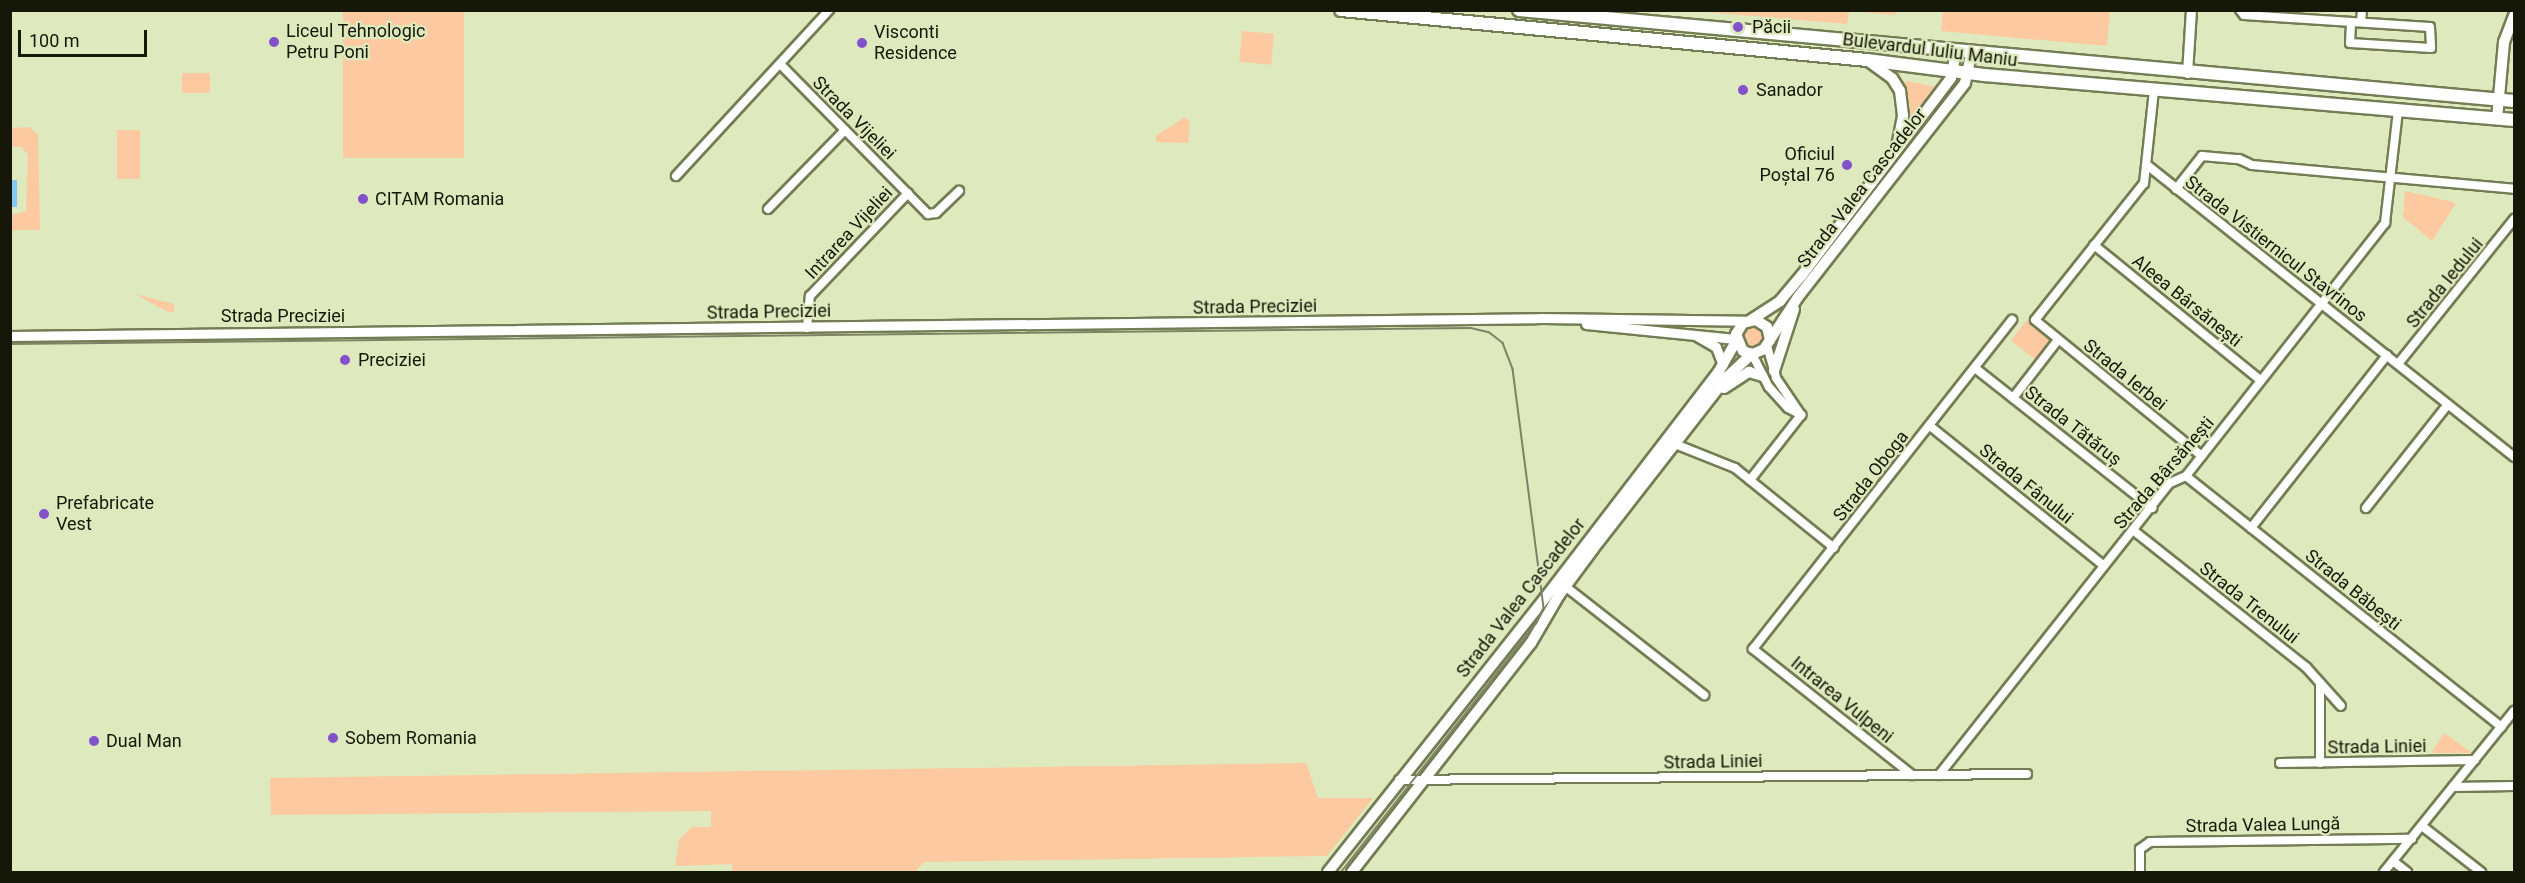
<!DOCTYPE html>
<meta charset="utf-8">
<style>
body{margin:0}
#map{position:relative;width:2525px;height:883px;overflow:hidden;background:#deeabd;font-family:Roboto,sans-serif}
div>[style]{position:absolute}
.green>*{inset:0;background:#fcc9a1;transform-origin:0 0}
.round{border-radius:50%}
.water>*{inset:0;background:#85c8f6;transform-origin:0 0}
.roads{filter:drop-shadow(2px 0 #737d54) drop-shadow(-2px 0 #737d54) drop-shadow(0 2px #737d54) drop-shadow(0 -2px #737d54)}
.minor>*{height:8px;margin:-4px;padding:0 4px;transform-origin:4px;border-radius:4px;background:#fff}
.tertiary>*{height:9px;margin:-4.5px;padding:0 4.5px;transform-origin:4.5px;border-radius:4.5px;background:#fff}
.secondary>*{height:10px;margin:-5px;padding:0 5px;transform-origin:5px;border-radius:5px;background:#fff}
.primary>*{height:12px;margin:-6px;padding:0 6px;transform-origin:6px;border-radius:6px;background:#fff}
.tram>*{height:1.5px;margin:-0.75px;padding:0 0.75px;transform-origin:0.75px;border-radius:0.75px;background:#7c8465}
.dots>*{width:16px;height:16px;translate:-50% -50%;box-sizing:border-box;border:3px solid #deeabd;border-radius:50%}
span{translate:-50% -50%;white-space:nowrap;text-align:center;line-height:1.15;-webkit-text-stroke:4.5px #deeabd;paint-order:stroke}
.poi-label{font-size:18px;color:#151808}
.left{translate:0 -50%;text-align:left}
.right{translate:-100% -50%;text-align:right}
.street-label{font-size:18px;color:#151808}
.frame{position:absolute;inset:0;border:12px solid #151808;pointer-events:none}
.scale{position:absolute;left:18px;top:30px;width:129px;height:27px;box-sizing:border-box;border:3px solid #151808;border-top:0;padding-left:8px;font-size:18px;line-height:21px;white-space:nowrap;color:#151808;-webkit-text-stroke:4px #deeabd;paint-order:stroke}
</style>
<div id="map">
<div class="green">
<i style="left:343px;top:11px;width:121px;height:147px"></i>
<i style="clip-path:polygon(1693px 11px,1896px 11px,1895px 15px,1849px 11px,1847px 24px)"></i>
<i style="clip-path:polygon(1943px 11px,2110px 11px,2107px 46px,1941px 31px)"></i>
<i style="left:1242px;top:31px;width:32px;height:31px;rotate:5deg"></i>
<i style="left:182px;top:73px;width:28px;height:20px"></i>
<i style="clip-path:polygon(1907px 81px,1936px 87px,1908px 124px,1910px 104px,1904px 85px)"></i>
<i style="clip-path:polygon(1185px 117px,1190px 122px,1188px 143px,1156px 142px,1156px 136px)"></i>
<i style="clip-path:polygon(30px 127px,38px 135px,40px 230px,11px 230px,11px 215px,26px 211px,28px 155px,22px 147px,11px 147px,11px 128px)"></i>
<i style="left:117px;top:130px;width:23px;height:49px"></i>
<i style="clip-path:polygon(2405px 191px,2453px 202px,2455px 205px,2432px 241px,2403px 217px)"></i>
<i style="clip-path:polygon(135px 294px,174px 304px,174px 312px,168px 312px)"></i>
<i style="left:2027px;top:320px;width:31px;height:26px;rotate:38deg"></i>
<i class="round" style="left:1742px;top:326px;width:22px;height:22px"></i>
<i style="clip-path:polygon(2444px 733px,2472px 753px,2431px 753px)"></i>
<i style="clip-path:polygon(1306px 763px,1318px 798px,1373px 798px,1327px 856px,924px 862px,915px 872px,732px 872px,732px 864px,675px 866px,679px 840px,692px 827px,711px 827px,711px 811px,271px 815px,270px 778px)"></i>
</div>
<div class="water">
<i style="left:17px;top:180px;width:27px;height:6px;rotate:90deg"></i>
</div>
<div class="roads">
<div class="minor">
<i style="left:2240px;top:10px;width:6px;rotate:51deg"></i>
<i style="left:2244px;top:15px;width:186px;rotate:3.7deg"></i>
<i style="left:2430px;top:27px;width:21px;rotate:87deg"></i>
<i style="left:2431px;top:48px;width:81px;rotate:-176.5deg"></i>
<i style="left:2350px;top:43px;width:19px;rotate:-87deg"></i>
<i style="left:2361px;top:22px;width:12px;rotate:-85deg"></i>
<i style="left:780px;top:64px;width:211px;rotate:45.4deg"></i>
<i style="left:928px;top:214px;width:8px;rotate:-7deg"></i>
<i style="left:936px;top:213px;width:32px;rotate:-44deg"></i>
<i style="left:2154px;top:90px;width:94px;rotate:96.1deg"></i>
<i style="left:2144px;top:183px;width:175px;rotate:128.5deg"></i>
<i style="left:2035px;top:320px;width:215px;rotate:39.2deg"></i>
<i style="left:2147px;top:165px;width:469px;rotate:38.5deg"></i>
<i style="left:676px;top:176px;width:226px;rotate:-47.3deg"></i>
<i style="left:2176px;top:189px;width:42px;rotate:-51.8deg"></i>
<i style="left:2202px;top:156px;width:37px;rotate:5deg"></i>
<i style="left:2239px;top:159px;width:14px;rotate:25deg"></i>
<i style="left:2252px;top:165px;width:263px;rotate:5.2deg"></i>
<i style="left:768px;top:209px;width:110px;rotate:-45.7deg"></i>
<i style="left:2094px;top:245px;width:214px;rotate:39.1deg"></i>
<i style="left:807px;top:328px;width:32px;rotate:-85deg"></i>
<i style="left:810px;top:296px;width:142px;rotate:-46.4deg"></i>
<i style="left:1767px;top:346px;width:33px;rotate:74deg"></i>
<i style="left:1776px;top:378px;width:45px;rotate:56deg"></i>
<i style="left:1752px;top:354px;width:37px;rotate:63deg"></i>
<i style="left:1769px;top:387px;width:28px;rotate:48deg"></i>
<i style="left:1788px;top:408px;width:15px;rotate:28deg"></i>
<i style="left:2398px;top:364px;width:186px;rotate:-51.3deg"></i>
<i style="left:1975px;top:368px;width:226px;rotate:38.3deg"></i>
<i style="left:2013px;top:398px;width:73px;rotate:-52.2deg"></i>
<i style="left:1930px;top:426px;width:223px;rotate:38.8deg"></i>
<i style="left:1675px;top:444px;width:65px;rotate:21.8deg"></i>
<i style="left:1735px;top:468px;width:127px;rotate:38.9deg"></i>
<i style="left:2186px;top:476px;width:403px;rotate:38.5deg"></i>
<i style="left:1750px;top:480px;width:83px;rotate:-51.9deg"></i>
<i style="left:2366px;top:508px;width:132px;rotate:-51.7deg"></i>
<i style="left:2251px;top:528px;width:220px;rotate:-51.8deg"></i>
<i style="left:2133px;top:530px;width:221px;rotate:38.4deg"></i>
<i style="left:2306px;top:667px;width:52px;rotate:48.1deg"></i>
<i style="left:1565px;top:586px;width:177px;rotate:38.1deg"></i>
<i style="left:2320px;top:683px;width:80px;rotate:90deg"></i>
<i style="left:2280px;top:763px;width:195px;rotate:-0.9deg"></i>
<i style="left:1912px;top:775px;width:203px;rotate:-141.6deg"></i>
<i style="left:1753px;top:649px;width:419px;rotate:-51.8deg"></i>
<i style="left:1939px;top:775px;width:372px;rotate:-51.7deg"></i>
<i style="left:2170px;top:483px;width:17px;rotate:-24deg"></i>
<i style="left:2186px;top:476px;width:322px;rotate:-51.8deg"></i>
<i style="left:2385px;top:223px;width:113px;rotate:-83.4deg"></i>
<i style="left:1399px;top:780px;width:628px;rotate:-0.55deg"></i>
<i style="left:2453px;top:787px;width:61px;rotate:-0.9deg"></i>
<i style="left:2422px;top:826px;width:75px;rotate:37.9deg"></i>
<i style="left:2393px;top:861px;width:18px;rotate:38deg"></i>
<i style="left:2140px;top:872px;width:23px;rotate:-90deg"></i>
<i style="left:2140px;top:849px;width:12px;rotate:-35deg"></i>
<i style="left:2150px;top:842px;width:262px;rotate:-0.7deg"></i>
<i style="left:2384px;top:872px;width:207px;rotate:-51.1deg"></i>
</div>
<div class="tertiary">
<i style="left:2187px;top:73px;width:63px;rotate:-86.4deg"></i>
<i style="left:1586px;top:324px;width:150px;rotate:5.7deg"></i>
<i style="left:10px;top:336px;width:1532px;rotate:-0.67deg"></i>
<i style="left:1542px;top:318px;width:205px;rotate:0.8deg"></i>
<i style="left:1697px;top:336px;width:22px;rotate:30deg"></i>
<i style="left:1716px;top:347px;width:19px;rotate:69deg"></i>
</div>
<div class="secondary">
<i style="left:1867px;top:60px;width:31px;rotate:36deg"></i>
<i style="left:1892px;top:78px;width:15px;rotate:58deg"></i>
<i style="left:1900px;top:91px;width:25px;rotate:83deg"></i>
<i style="left:1903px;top:116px;width:33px;rotate:101deg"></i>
<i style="left:2497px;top:119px;width:77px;rotate:-84.8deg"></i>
<i style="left:2504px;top:42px;width:28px;rotate:-69deg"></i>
<i style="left:1751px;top:320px;width:35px;rotate:-33deg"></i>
<i style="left:1780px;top:301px;width:34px;rotate:-50deg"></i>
<i style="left:1802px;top:275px;width:247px;rotate:-52.9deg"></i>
<i style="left:1951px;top:78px;width:26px;rotate:-79deg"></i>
<i style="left:1770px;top:340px;width:13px;rotate:-103deg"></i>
<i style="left:1767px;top:327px;width:13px;rotate:-148deg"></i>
<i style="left:1756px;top:320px;width:13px;rotate:167deg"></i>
<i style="left:1743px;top:323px;width:13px;rotate:122deg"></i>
<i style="left:1736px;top:334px;width:18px;rotate:68deg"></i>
<i style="left:1743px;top:351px;width:10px;rotate:17deg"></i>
<i style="left:1753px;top:354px;width:12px;rotate:-24deg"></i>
<i style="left:1764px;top:349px;width:62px;rotate:-56.8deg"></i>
<i style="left:1798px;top:297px;width:271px;rotate:-52deg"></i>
<i style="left:1965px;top:83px;width:30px;rotate:-78deg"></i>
<i style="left:1774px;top:371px;width:65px;rotate:-72.1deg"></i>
<i style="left:1724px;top:388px;width:30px;rotate:-33deg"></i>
<i style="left:1749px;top:372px;width:14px;rotate:17deg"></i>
<i style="left:1328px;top:872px;width:350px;rotate:-51.6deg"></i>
<i style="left:1545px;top:598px;width:286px;rotate:-52.5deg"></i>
<i style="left:1719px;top:371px;width:34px;rotate:-60deg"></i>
<i style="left:1352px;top:872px;width:291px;rotate:-52deg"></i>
<i style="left:1531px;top:643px;width:56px;rotate:-59.7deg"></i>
<i style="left:1559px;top:595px;width:57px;rotate:-53.5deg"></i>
<i style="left:1593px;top:549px;width:218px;rotate:-52.1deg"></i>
<i style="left:1727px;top:377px;width:34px;rotate:-43deg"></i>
</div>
<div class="primary">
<i style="left:1341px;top:10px;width:528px;rotate:5.43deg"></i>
<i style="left:1867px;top:60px;width:118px;rotate:7.3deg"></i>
<i style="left:1984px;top:75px;width:532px;rotate:4.85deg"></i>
<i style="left:1519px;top:10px;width:999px;rotate:5.23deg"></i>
</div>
</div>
<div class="tram">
<i style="left:10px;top:344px;width:1461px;rotate:-0.63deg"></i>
<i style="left:1471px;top:328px;width:18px;rotate:13deg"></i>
<i style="left:1489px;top:332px;width:18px;rotate:38deg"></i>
<i style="left:1503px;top:343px;width:28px;rotate:69deg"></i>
<i style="left:1513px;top:369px;width:241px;rotate:82.6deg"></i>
<i style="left:1544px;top:608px;width:17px;rotate:115deg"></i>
<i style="left:1537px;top:623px;width:316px;rotate:128.1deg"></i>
</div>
<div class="dots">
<i style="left:1738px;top:27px;background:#8351c9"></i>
<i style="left:274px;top:42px;background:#8351c9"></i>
<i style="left:862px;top:43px;background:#8351c9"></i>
<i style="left:1743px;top:90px;background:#8351c9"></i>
<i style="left:1847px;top:165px;background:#8351c9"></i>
<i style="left:363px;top:199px;background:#8351c9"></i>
<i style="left:345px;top:360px;background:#8351c9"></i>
<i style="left:44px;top:514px;background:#8351c9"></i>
<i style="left:333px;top:738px;background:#8351c9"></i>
<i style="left:94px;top:741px;background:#8351c9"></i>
</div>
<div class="poi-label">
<span class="left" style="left:1752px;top:27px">Păcii</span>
<span class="left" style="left:286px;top:42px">Liceul Tehnologic<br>Petru Poni</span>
<span class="left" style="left:874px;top:43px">Visconti<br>Residence</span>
<span class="left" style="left:1756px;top:90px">Sanador</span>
<span class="right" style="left:1835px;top:165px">Oficiul<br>Poștal 76</span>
<span class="left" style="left:375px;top:199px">CITAM Romania</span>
<span class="left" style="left:358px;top:360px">Preciziei</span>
<span class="left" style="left:56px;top:514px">Prefabricate<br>Vest</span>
<span class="left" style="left:345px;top:738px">Sobem Romania</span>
<span class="left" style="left:106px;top:741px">Dual Man</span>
</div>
<div class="street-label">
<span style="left:1930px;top:50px;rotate:7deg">Bulevardul Iuliu Maniu</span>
<span style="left:854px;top:118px;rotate:45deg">Strada Vijeliei</span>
<span style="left:1862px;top:188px;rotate:-52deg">Strada Valea Cascadelor</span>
<span style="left:849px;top:233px;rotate:-47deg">Intrarea Vijeliei</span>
<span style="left:2276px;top:249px;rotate:38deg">Strada Vistiernicul Stavrinos</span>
<span style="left:2445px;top:283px;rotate:-51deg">Strada Iedului</span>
<span style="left:2187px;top:301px;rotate:39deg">Aleea Bârsănești</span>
<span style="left:1255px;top:307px;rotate:-1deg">Strada Preciziei</span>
<span style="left:769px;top:312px;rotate:-1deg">Strada Preciziei</span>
<span style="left:283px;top:316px">Strada Preciziei</span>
<span style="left:2125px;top:375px;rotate:39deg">Strada Ierbei</span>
<span style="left:2073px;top:426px;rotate:38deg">Strada Tătăruș</span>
<span style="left:2164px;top:473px;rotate:-49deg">Strada Bârsănești</span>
<span style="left:1871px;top:476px;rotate:-52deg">Strada Oboga</span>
<span style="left:2026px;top:484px;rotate:39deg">Strada Fânului</span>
<span style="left:2353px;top:590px;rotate:39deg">Strada Băbești</span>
<span style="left:1521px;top:598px;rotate:-52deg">Strada Valea Cascadelor</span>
<span style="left:2249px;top:603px;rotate:38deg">Strada Trenului</span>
<span style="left:1842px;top:700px;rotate:39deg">Intrarea Vulpeni</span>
<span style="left:2377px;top:747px;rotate:-1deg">Strada Liniei</span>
<span style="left:1713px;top:762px;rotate:-1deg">Strada Liniei</span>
<span style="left:2263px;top:825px;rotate:-1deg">Strada Valea Lungă</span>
</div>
<div class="frame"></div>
<div class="scale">100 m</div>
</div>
